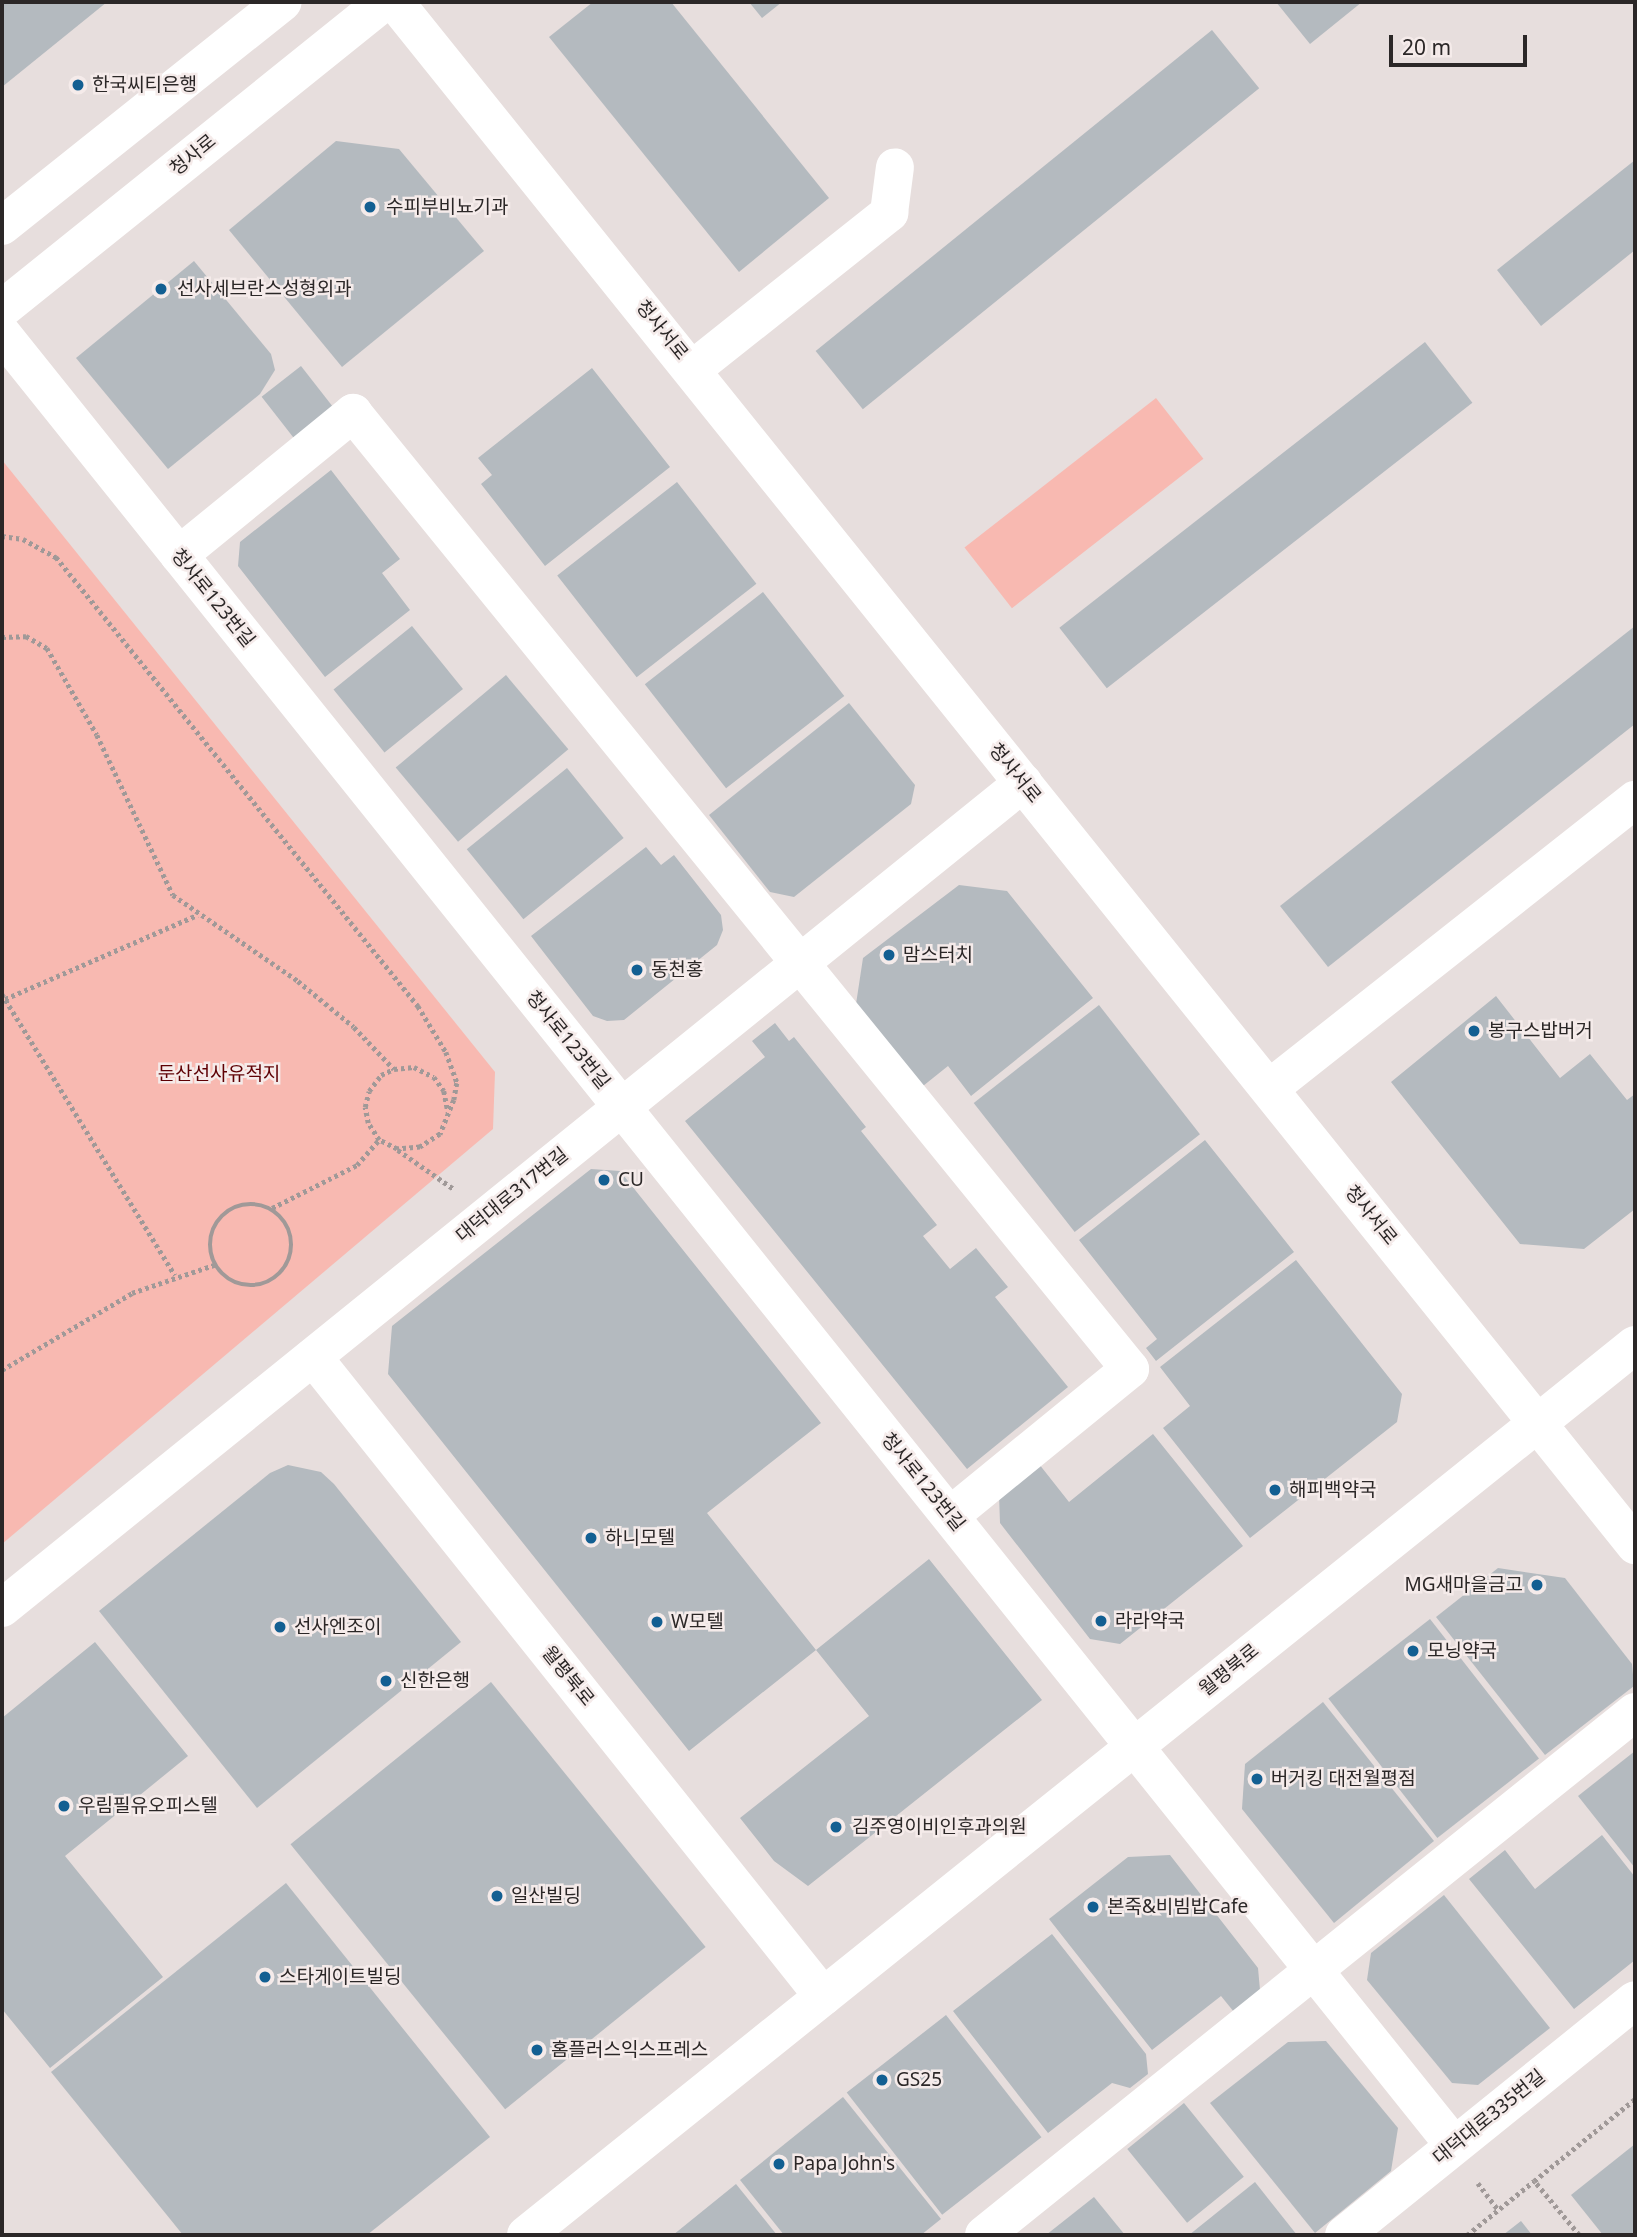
<!DOCTYPE html>
<meta charset="utf-8">
<style>
body{margin:0}
#map{position:relative;width:1637px;height:2237px;overflow:hidden;background:#e7dedd;font-family:"Noto Sans","Noto Sans KR",sans-serif}
div>[style]{position:absolute}
.green>*{inset:0;background:#f8b9b1;transform-origin:0 0}
.building>*{inset:0;background:#b4babf;transform-origin:0 0}
.path>*{height:4.5px;margin-top:-2.25px;transform-origin:0;background:repeating-linear-gradient(90deg,#a09998 0 3.5px,transparent 0 7px)}
.path>.ring{margin:-2.25px;padding:0;box-sizing:content-box;background:none;border:4.5px solid #a09998;border-radius:50%}
.minor>*{height:38px;margin:-19px;padding:0 19px;transform-origin:19px;border-radius:19px;background:#fff}
.dots>*{width:19px;height:19px;translate:-50% -50%;box-sizing:border-box;border:4px solid #f5ebea;border-radius:50%}
span{translate:-50% -50%;white-space:nowrap;text-align:center;line-height:1.15;-webkit-text-stroke:5px #f5ebea;paint-order:stroke}
.poi-label{font-size:19px;color:#2b2727}
.left{translate:0 -50%;text-align:left}
.right{translate:-100% -50%;text-align:right}
.street-label{font-size:19px;color:#2b2727}
.park-label{font-size:19px;color:#5e0004}
.frame{position:absolute;inset:0;border:4px solid #2b2727;pointer-events:none}
.scale{position:absolute;left:1389px;top:35px;width:138px;height:32px;box-sizing:border-box;border:4px solid #2b2727;border-top:0;padding-left:9px;font-size:21px;line-height:24px;white-space:nowrap;color:#2b2727;-webkit-text-stroke:5px #f5ebea;paint-order:stroke}
</style>
<div id="map">
<div class="green">
<i style="left:1156px;top:398px;width:77px;height:243px;rotate:52deg"></i>
<i style="clip-path:polygon(2px 460px,495px 1072px,493px 1129px,2px 1544px)"></i>
</div>
<div class="building">
<i style="clip-path:polygon(2px 2px,107px 2px,2px 87px)"></i>
<i style="clip-path:polygon(593px 2px,671px 2px,829px 198px,739px 272px,549px 37px)"></i>
<i style="clip-path:polygon(749px 2px,782px 2px,762px 18px)"></i>
<i style="clip-path:polygon(1276px 2px,1362px 2px,1310px 44px)"></i>
<i style="left:1212px;top:30px;width:75px;height:510px;rotate:51deg"></i>
<i style="clip-path:polygon(336px 141px,399px 149px,484px 251px,342px 367px,229px 230px)"></i>
<i style="clip-path:polygon(1635px 160px,1635px 250px,1541px 326px,1497px 270px)"></i>
<i style="clip-path:polygon(194px 261px,271px 354px,275px 370px,260px 394px,168px 469px,76px 358px)"></i>
<i style="left:1425px;top:342px;width:77px;height:464px;rotate:52deg"></i>
<i style="left:301px;top:366px;width:52px;height:50px;rotate:52deg"></i>
<i style="clip-path:polygon(592px 368px,670px 467px,545px 566px,481px 484px,492px 475px,478px 458px)"></i>
<i style="clip-path:polygon(331px 470px,400px 559px,382px 573px,410px 610px,325px 677px,238px 566px,240px 542px)"></i>
<i style="left:677px;top:482px;width:129px;height:152px;rotate:52deg"></i>
<i style="left:763px;top:592px;width:132px;height:150px;rotate:52deg"></i>
<i style="left:412px;top:626px;width:81px;height:101px;rotate:51deg"></i>
<i style="clip-path:polygon(1635px 626px,1635px 724px,1328px 967px,1280px 906px)"></i>
<i style="left:506px;top:675px;width:97px;height:144px;rotate:50deg"></i>
<i style="clip-path:polygon(849px 703px,915px 785px,911px 804px,794px 897px,770px 892px,709px 815px)"></i>
<i style="left:567px;top:768px;width:90px;height:129px;rotate:51deg"></i>
<i style="clip-path:polygon(646px 847px,661px 865px,674px 855px,721px 915px,723px 930px,717px 945px,624px 1020px,607px 1021px,593px 1016px,531px 936px)"></i>
<i style="clip-path:polygon(959px 885px,1007px 891px,1093px 998px,971px 1096px,948px 1066px,923px 1086px,856px 1004px,863px 958px)"></i>
<i style="clip-path:polygon(1496px 996px,1560px 1078px,1590px 1054px,1627px 1100px,1635px 1094px,1635px 1209px,1584px 1249px,1520px 1244px,1391px 1082px)"></i>
<i style="left:1099px;top:1005px;width:164px;height:159px;rotate:52deg"></i>
<i style="clip-path:polygon(775px 1023px,789px 1041px,794px 1037px,866px 1127px,861px 1131px,937px 1225px,923px 1236px,950px 1269px,976px 1248px,1008px 1287px,995px 1297px,1068px 1387px,967px 1469px,685px 1121px,765px 1057px,752px 1041px)"></i>
<i style="clip-path:polygon(1205px 1140px,1294px 1252px,1156px 1361px,1146px 1348px,1157px 1339px,1079px 1240px)"></i>
<i style="clip-path:polygon(591px 1169px,620px 1171px,821px 1423px,707px 1513px,816px 1650px,689px 1751px,388px 1374px,392px 1326px)"></i>
<i style="clip-path:polygon(1296px 1260px,1402px 1394px,1397px 1422px,1250px 1538px,1163px 1428px,1190px 1406px,1160px 1367px)"></i>
<i style="clip-path:polygon(1153px 1434px,1243px 1546px,1120px 1644px,1090px 1639px,1000px 1523px,999px 1495px,1039px 1464px,1069px 1502px)"></i>
<i style="clip-path:polygon(288px 1465px,321px 1472px,334px 1484px,461px 1642px,257px 1808px,99px 1611px,270px 1473px)"></i>
<i style="clip-path:polygon(929px 1559px,1042px 1700px,808px 1886px,774px 1861px,740px 1818px,869px 1716px,816px 1650px)"></i>
<i style="clip-path:polygon(1498px 1568px,1565px 1578px,1632px 1664px,1634px 1686px,1545px 1755px,1436px 1617px)"></i>
<i style="left:1430px;top:1619px;width:177px;height:129px;rotate:52deg"></i>
<i style="clip-path:polygon(95px 1642px,188px 1756px,65px 1856px,163px 1977px,50px 2068px,2px 2009px,2px 1718px)"></i>
<i style="left:491px;top:1682px;width:341px;height:258px;rotate:51deg"></i>
<i style="clip-path:polygon(1323px 1702px,1434px 1841px,1334px 1923px,1242px 1809px,1245px 1764px)"></i>
<i style="clip-path:polygon(1635px 1751px,1635px 1868px,1578px 1796px)"></i>
<i style="clip-path:polygon(1602px 1835px,1635px 1877px,1635px 1960px,1574px 2009px,1469px 1879px,1505px 1850px,1535px 1889px)"></i>
<i style="clip-path:polygon(1170px 1855px,1258px 1968px,1260px 1990px,1234px 2012px,1221px 1996px,1152px 2050px,1049px 1919px,1128px 1857px)"></i>
<i style="clip-path:polygon(286px 1883px,490px 2137px,367px 2235px,183px 2235px,51px 2072px)"></i>
<i style="clip-path:polygon(1444px 1895px,1550px 2028px,1478px 2085px,1452px 2083px,1367px 1980px,1371px 1953px)"></i>
<i style="clip-path:polygon(1052px 1934px,1146px 2054px,1148px 2074px,1130px 2088px,1112px 2083px,1048px 2133px,953px 2011px)"></i>
<i style="left:946px;top:2015px;width:155px;height:126px;rotate:52deg"></i>
<i style="clip-path:polygon(1326px 2041px,1398px 2128px,1391px 2171px,1315px 2233px,1210px 2103px,1288px 2042px)"></i>
<i style="clip-path:polygon(843px 2097px,941px 2219px,921px 2235px,784px 2235px,740px 2180px)"></i>
<i style="left:1184px;top:2103px;width:95px;height:73px;rotate:51deg"></i>
<i style="clip-path:polygon(1635px 2144px,1635px 2235px,1603px 2235px,1571px 2195px)"></i>
<i style="clip-path:polygon(1255px 2182px,1297px 2235px,1189px 2235px)"></i>
<i style="clip-path:polygon(736px 2184px,777px 2235px,673px 2235px)"></i>
<i style="clip-path:polygon(1094px 2197px,1125px 2235px,1046px 2235px)"></i>
<i style="clip-path:polygon(1521px 2221px,1532px 2235px,1503px 2235px)"></i>
</div>
<div class="path">
<i style="left:2px;top:536px;width:21px;rotate:8deg"></i>
<i style="left:23px;top:539px;width:38px;rotate:29deg"></i>
<i style="left:56px;top:557px;width:577px;rotate:51.12deg"></i>
<i style="left:418px;top:1006px;width:54px;rotate:58.7deg"></i>
<i style="left:446px;top:1052px;width:33px;rotate:70deg"></i>
<i style="left:457px;top:1083px;width:17px;rotate:100deg"></i>
<i style="left:454px;top:1100px;width:37px;rotate:112deg"></i>
<i style="left:440px;top:1134px;width:24px;rotate:147deg"></i>
<i style="left:420px;top:1147px;width:23px;rotate:175deg"></i>
<i style="left:397px;top:1149px;width:20px;rotate:-153deg"></i>
<i style="left:379px;top:1140px;width:20px;rotate:-123deg"></i>
<i style="left:368px;top:1123px;width:16px;rotate:-101deg"></i>
<i style="left:365px;top:1107px;width:16px;rotate:-76deg"></i>
<i style="left:369px;top:1091px;width:20px;rotate:-53deg"></i>
<i style="left:381px;top:1075px;width:14px;rotate:-25deg"></i>
<i style="left:394px;top:1069px;width:20px;rotate:-6deg"></i>
<i style="left:414px;top:1067px;width:22px;rotate:27deg"></i>
<i style="left:434px;top:1077px;width:17px;rotate:54deg"></i>
<i style="left:444px;top:1091px;width:21px;rotate:79deg"></i>
<i style="left:2px;top:637px;width:24px;rotate:-2deg"></i>
<i style="left:26px;top:636px;width:24px;rotate:30deg"></i>
<i style="left:47px;top:648px;width:100px;rotate:60.1deg"></i>
<i style="left:97px;top:735px;width:177px;rotate:64.6deg"></i>
<i style="left:173px;top:895px;width:152px;rotate:34.5deg"></i>
<i style="left:298px;top:981px;width:72px;rotate:39.4deg"></i>
<i style="left:354px;top:1027px;width:58px;rotate:46.4deg"></i>
<i style="left:2px;top:994px;width:330px;rotate:58.4deg"></i>
<i style="left:5px;top:999px;width:210px;rotate:-23.6deg"></i>
<i style="left:398px;top:1150px;width:68px;rotate:34.9deg"></i>
<i class="ring" style="left:210px;top:1204px;width:77.5px;height:77.5px"></i>
<i style="left:272px;top:1208px;width:95px;rotate:-26.8deg"></i>
<i style="left:357px;top:1165px;width:33px;rotate:-49deg"></i>
<i style="left:2px;top:1370px;width:151px;rotate:-30.6deg"></i>
<i style="left:132px;top:1293px;width:87px;rotate:-18.9deg"></i>
<i style="left:1478px;top:2183px;width:34px;rotate:53deg"></i>
<i style="left:1467px;top:2235px;width:86px;rotate:-38.9deg"></i>
<i style="left:1579px;top:2235px;width:70px;rotate:-129.8deg"></i>
<i style="left:1534px;top:2181px;width:130px;rotate:-39.1deg"></i>
</div>
<div class="minor">
<i style="left:395px;top:2px;width:1980px;rotate:51.21deg"></i>
<i style="left:2px;top:226px;width:359px;rotate:-38.6deg"></i>
<i style="left:2px;top:309px;width:490px;rotate:-38.8deg"></i>
<i style="left:2px;top:334px;width:2321px;rotate:51.28deg"></i>
<i style="left:693px;top:369px;width:251px;rotate:-38.5deg"></i>
<i style="left:889px;top:213px;width:46px;rotate:-82.6deg"></i>
<i style="left:179px;top:555px;width:225px;rotate:-39.2deg"></i>
<i style="left:353px;top:413px;width:1232px;rotate:50.9deg"></i>
<i style="left:1130px;top:1369px;width:232px;rotate:140.8deg"></i>
<i style="left:1270px;top:1088px;width:465px;rotate:-38.3deg"></i>
<i style="left:313px;top:1357px;width:818px;rotate:51.41deg"></i>
<i style="left:2px;top:1608px;width:1313px;rotate:-38.94deg"></i>
<i style="left:526px;top:2235px;width:1422px;rotate:-38.75deg"></i>
<i style="left:984px;top:2235px;width:835px;rotate:-38.78deg"></i>
<i style="left:1344px;top:2235px;width:374px;rotate:-38.9deg"></i>
</div>
<div class="dots">
<i style="left:78px;top:85px;background:#135f92"></i>
<i style="left:370px;top:207px;background:#135f92"></i>
<i style="left:161px;top:289px;background:#135f92"></i>
<i style="left:889px;top:955px;background:#135f92"></i>
<i style="left:637px;top:970px;background:#135f92"></i>
<i style="left:1474px;top:1031px;background:#135f92"></i>
<i style="left:604px;top:1180px;background:#135f92"></i>
<i style="left:1275px;top:1490px;background:#135f92"></i>
<i style="left:591px;top:1538px;background:#135f92"></i>
<i style="left:1537px;top:1585px;background:#135f92"></i>
<i style="left:1101px;top:1621px;background:#135f92"></i>
<i style="left:657px;top:1622px;background:#135f92"></i>
<i style="left:280px;top:1627px;background:#135f92"></i>
<i style="left:1413px;top:1651px;background:#135f92"></i>
<i style="left:386px;top:1681px;background:#135f92"></i>
<i style="left:1257px;top:1779px;background:#135f92"></i>
<i style="left:64px;top:1806px;background:#135f92"></i>
<i style="left:836px;top:1827px;background:#135f92"></i>
<i style="left:497px;top:1896px;background:#135f92"></i>
<i style="left:1093px;top:1907px;background:#135f92"></i>
<i style="left:265px;top:1977px;background:#135f92"></i>
<i style="left:537px;top:2050px;background:#135f92"></i>
<i style="left:882px;top:2080px;background:#135f92"></i>
<i style="left:779px;top:2164px;background:#135f92"></i>
</div>
<div class="poi-label">
<span class="left" style="left:92px;top:85px">한국씨티은행</span>
<span class="left" style="left:386px;top:207px">수피부비뇨기과</span>
<span class="left" style="left:177px;top:289px">선사세브란스성형외과</span>
<span class="left" style="left:903px;top:955px">맘스터치</span>
<span class="left" style="left:651px;top:970px">동천홍</span>
<span class="left" style="left:1488px;top:1031px">봉구스밥버거</span>
<span class="left" style="left:618px;top:1180px">CU</span>
<span class="left" style="left:1289px;top:1490px">해피백약국</span>
<span class="left" style="left:605px;top:1538px">하니모텔</span>
<span class="right" style="left:1523px;top:1585px">MG새마을금고</span>
<span class="left" style="left:1115px;top:1621px">라라약국</span>
<span class="left" style="left:671px;top:1622px">W모텔</span>
<span class="left" style="left:294px;top:1627px">선사엔조이</span>
<span class="left" style="left:1427px;top:1651px">모닝약국</span>
<span class="left" style="left:400px;top:1681px">신한은행</span>
<span class="left" style="left:1271px;top:1779px">버거킹 대전월평점</span>
<span class="left" style="left:78px;top:1806px">우림필유오피스텔</span>
<span class="left" style="left:852px;top:1827px">김주영이비인후과의원</span>
<span class="left" style="left:511px;top:1896px">일산빌딩</span>
<span class="left" style="left:1107px;top:1907px">본죽&amp;비빔밥Cafe</span>
<span class="left" style="left:279px;top:1977px">스타게이트빌딩</span>
<span class="left" style="left:551px;top:2050px">홈플러스익스프레스</span>
<span class="left" style="left:896px;top:2080px">GS25</span>
<span class="left" style="left:793px;top:2164px">Papa John's</span>
</div>
<div class="street-label">
<span style="left:193px;top:155px;rotate:-39deg">청사로</span>
<span style="left:662px;top:330px;rotate:51deg">청사서로</span>
<span style="left:213px;top:598px;rotate:51deg">청사로123번길</span>
<span style="left:1015px;top:773px;rotate:51deg">청사서로</span>
<span style="left:568px;top:1040px;rotate:51deg">청사로123번길</span>
<span style="left:512px;top:1195px;rotate:-39deg">대덕대로317번길</span>
<span style="left:1371px;top:1215px;rotate:51deg">청사서로</span>
<span style="left:923px;top:1482px;rotate:51deg">청사로123번길</span>
<span style="left:1229px;top:1670px;rotate:-39deg">월평북로</span>
<span style="left:568px;top:1676px;rotate:51deg">월평북로</span>
<span style="left:1489px;top:2117px;rotate:-39deg">대덕대로335번길</span>
</div>
<div class="park-label">
<span style="left:219px;top:1074px">둔산선사유적지</span>
</div>
<div class="frame"></div>
<div class="scale">20 m</div>
</div>
